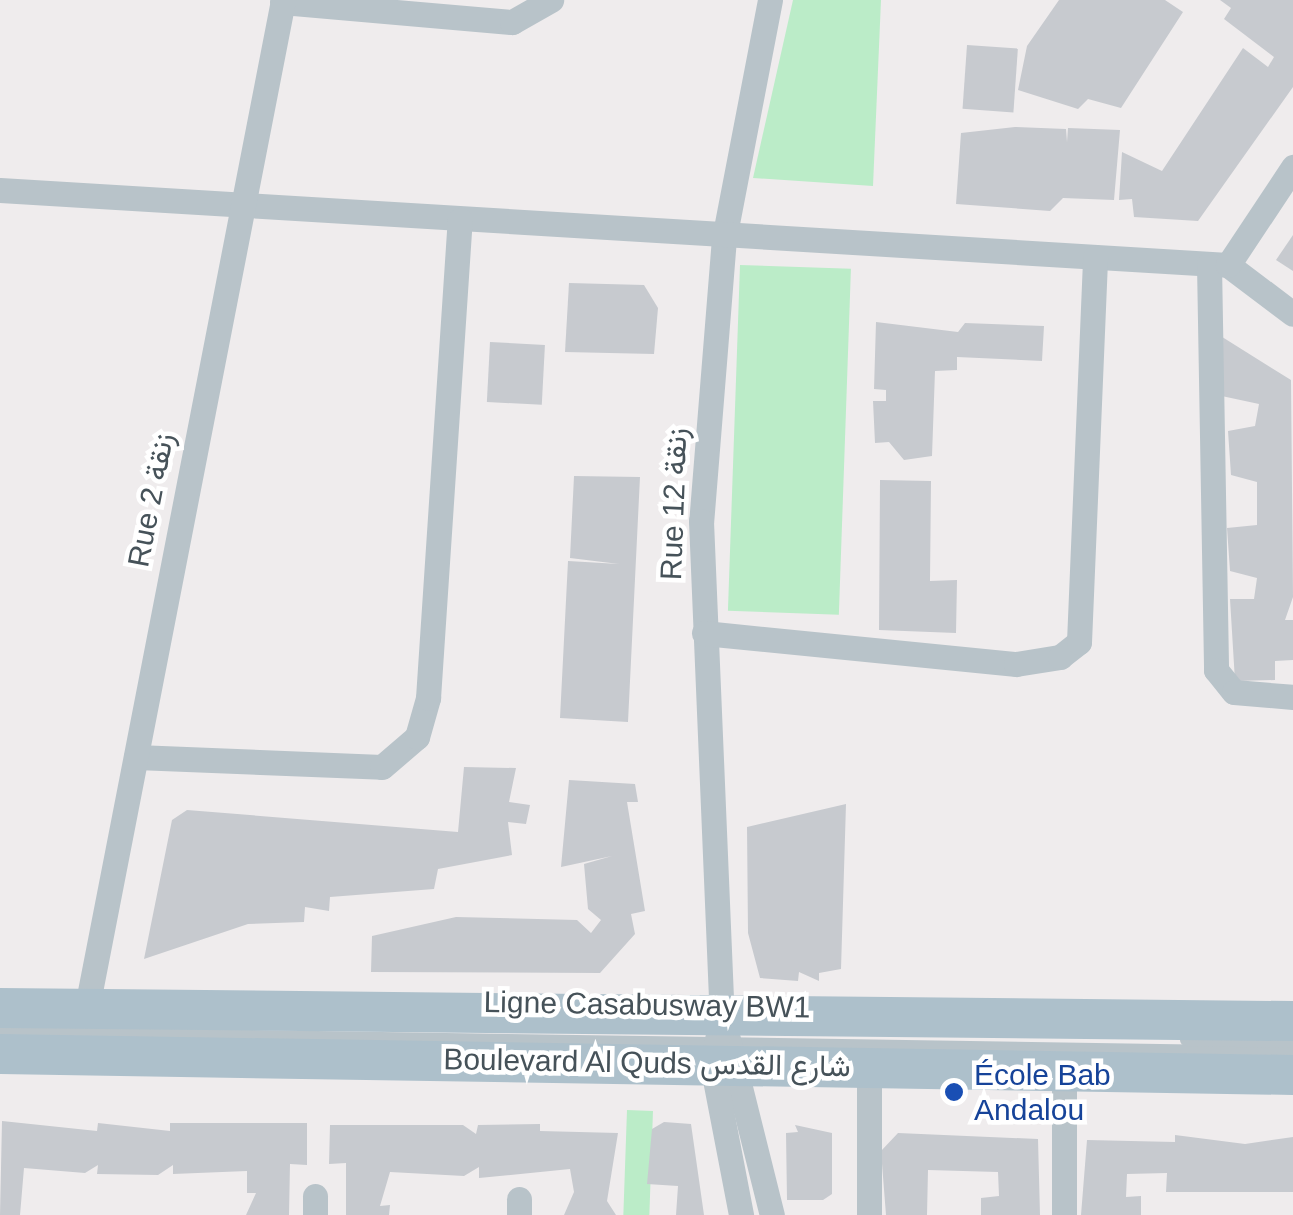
<!DOCTYPE html>
<meta charset="utf-8">
<style>
body{margin:0}
#map{position:relative;width:1293px;height:1215px;overflow:hidden;background:#efeced;font-family:Helvetica,Vazirmatn,sans-serif}
div>[style]{position:absolute}
.green>*{inset:0;background:#bbecc8;transform-origin:0 0}
.building>*{inset:0;background:#c7cacf;transform-origin:0 0}
.lane>*{height:12px;margin:-6px;padding:0 6px;transform-origin:6px;border-radius:6px;background:#b8c3c9}
.street>*{height:25px;margin:-12.5px;padding:0 12.5px;transform-origin:12.5px;border-radius:12.5px;background:#b8c3c9}
.primary>*{height:40px;margin:-20px;padding:0 20px;transform-origin:20px;border-radius:20px;background:#adc0cb}
.dots>*{width:28px;height:28px;translate:-50% -50%;box-sizing:border-box;border:5px solid #fff;border-radius:50%}
span{translate:-50% -50%;white-space:nowrap;text-align:center;line-height:1.15;-webkit-text-stroke:9px #fff;paint-order:stroke}
.street-label{font-size:30px;color:#465259}
.transit-label{font-size:30px;color:#164399}
.left{translate:0 -50%;text-align:left}
</style>
<div id="map">
<div class="green">
<i style="clip-path:polygon(793px 0,881px 0,873px 186px,753px 178px)"></i>
<i style="left:740px;top:265px;width:111px;height:346px;rotate:2deg"></i>
<i style="left:627px;top:1110px;width:26px;height:105px;rotate:2deg"></i>
</div>
<div class="building">
<i style="clip-path:polygon(1059px 0,1165px 0,1183px 12px,1121px 108px,1088px 99px,1078px 109px,1018px 90px,1027px 46px)"></i>
<i style="clip-path:polygon(1220px 0,1293px 0,1293px 87px,1198px 221px,1134px 217px,1132px 199px,1119px 200px,1122px 152px,1162px 171px,1243px 48px,1268px 67px,1274px 57px,1224px 19px,1231px 8px)"></i>
<i style="left:967px;top:45px;width:51px;height:64px;rotate:4deg"></i>
<i style="clip-path:polygon(1015px 127px,1066px 129px,1067px 142px,1068px 128px,1120px 130px,1114px 200px,1063px 198px,1050px 211px,956px 204px,961px 133px)"></i>
<i style="clip-path:polygon(1293px 235px,1293px 271px,1276px 260px)"></i>
<i style="clip-path:polygon(569px 283px,644px 285px,658px 308px,654px 354px,565px 352px)"></i>
<i style="clip-path:polygon(876px 322px,958px 332px,965px 323px,1044px 326px,1042px 361px,957px 357px,957px 370px,935px 371px,932px 456px,904px 460px,889px 442px,875px 443px,873px 401px,886px 401px,886px 390px,874px 389px)"></i>
<i style="clip-path:polygon(1219px 335px,1291px 380px,1293px 597px,1285px 620px,1293px 620px,1293px 660px,1275px 661px,1275px 680px,1235px 681px,1230px 599px,1254px 599px,1257px 578px,1230px 571px,1227px 528px,1257px 525px,1257px 482px,1231px 475px,1228px 431px,1255px 426px,1259px 404px,1203px 392px)"></i>
<i style="left:490px;top:342px;width:55px;height:60px;rotate:3deg"></i>
<i style="clip-path:polygon(574px 476px,640px 477px,628px 722px,560px 718px,568px 561px,619px 564px,570px 558px)"></i>
<i style="clip-path:polygon(880px 480px,931px 481px,930px 581px,957px 580px,956px 633px,879px 630px)"></i>
<i style="clip-path:polygon(464px 767px,516px 768px,509px 802px,530px 805px,526px 824px,508px 822px,512px 855px,438px 869px,434px 889px,330px 897px,329px 911px,305px 907px,304px 922px,248px 924px,144px 959px,172px 820px,187px 810px,458px 832px)"></i>
<i style="clip-path:polygon(569px 780px,635px 784px,638px 802px,627px 802px,645px 911px,631px 914px,635px 934px,600px 973px,371px 972px,372px 936px,456px 917px,577px 920px,591px 933px,601px 920px,588px 909px,584px 864px,612px 856px,561px 867px)"></i>
<i style="clip-path:polygon(846px 804px,841px 969px,819px 973px,819px 981px,799px 972px,798px 981px,760px 978px,748px 933px,747px 827px)"></i>
<i style="clip-path:polygon(2px 1121px,97px 1131px,98px 1123px,170px 1131px,170px 1123px,307px 1123px,307px 1165px,290px 1164px,289px 1215px,246px 1215px,256px 1193px,247px 1193px,247px 1171px,173px 1174px,173px 1165px,158px 1175px,97px 1174px,98px 1165px,85px 1173px,24px 1168px,20px 1215px,0 1215px)"></i>
<i style="clip-path:polygon(664px 1122px,691px 1124px,704px 1215px,676px 1215px,678px 1186px,647px 1184px,652px 1129px)"></i>
<i style="clip-path:polygon(540px 1124px,540px 1131px,618px 1133px,607px 1201px,616px 1215px,564px 1215px,574px 1192px,570px 1169px,479px 1178px,479px 1167px,464px 1176px,390px 1172px,380px 1206px,390px 1205px,389px 1215px,346px 1215px,346px 1163px,329px 1164px,330px 1125px,463px 1125px,476px 1134px,478px 1125px)"></i>
<i style="clip-path:polygon(795px 1125px,832px 1133px,832px 1194px,823px 1200px,787px 1200px,786px 1133px,798px 1132px)"></i>
<i style="clip-path:polygon(898px 1133px,1038px 1139px,1040px 1215px,981px 1215px,981px 1198px,999px 1196px,998px 1172px,928px 1170px,927px 1215px,886px 1215px,881px 1151px)"></i>
<i style="clip-path:polygon(1175px 1135px,1245px 1144px,1293px 1137px,1293px 1192px,1166px 1192px,1167px 1173px,1127px 1174px,1126px 1197px,1141px 1196px,1141px 1215px,1081px 1215px,1087px 1140px,1175px 1142px)"></i>
</div>
<div class="lane">
<i style="left:0;top:1032px;width:1293px;rotate:0.89deg"></i>
<i style="left:1186px;top:1040px;width:107px;rotate:1.1deg"></i>
</div>
<div class="street">
<i style="left:770px;top:0;width:242px;rotate:100.9deg"></i>
<i style="left:724px;top:238px;width:284px;rotate:94.6deg"></i>
<i style="left:701px;top:521px;width:494px;rotate:87.6deg"></i>
<i style="left:722px;top:1015px;width:206px;rotate:76deg"></i>
<i style="left:282px;top:2px;width:231px;rotate:5deg"></i>
<i style="left:512px;top:22px;width:45px;rotate:-29.4deg"></i>
<i style="left:0;top:190px;width:1230px;rotate:3.49deg"></i>
<i style="left:1228px;top:265px;width:81px;rotate:37deg"></i>
<i style="left:1209px;top:264px;width:406px;rotate:89deg"></i>
<i style="left:1216px;top:670px;width:28px;rotate:51deg"></i>
<i style="left:1234px;top:692px;width:59px;rotate:4.8deg"></i>
<i style="left:1228px;top:265px;width:118px;rotate:-56.4deg"></i>
<i style="left:704px;top:633px;width:314px;rotate:5.7deg"></i>
<i style="left:1016px;top:664px;width:45px;rotate:-9deg"></i>
<i style="left:1060px;top:657px;width:24px;rotate:-38deg"></i>
<i style="left:1079px;top:642px;width:385px;rotate:-87.6deg"></i>
<i style="left:136px;top:757px;width:246px;rotate:2.3deg"></i>
<i style="left:382px;top:767px;width:46px;rotate:-40.6deg"></i>
<i style="left:417px;top:737px;width:41px;rotate:-74.2deg"></i>
<i style="left:428px;top:698px;width:479px;rotate:-86.2deg"></i>
<i style="left:86px;top:1012px;width:1031px;rotate:-78.98deg"></i>
<i style="left:722px;top:1015px;width:50px;rotate:101.5deg"></i>
<i style="left:712px;top:1064px;width:154px;rotate:79.1deg"></i>
<i style="left:315px;top:1215px;width:19px;rotate:-90deg"></i>
<i style="left:519px;top:1215px;width:16px;rotate:-90deg"></i>
<i style="left:869px;top:1215px;width:149px;rotate:-90deg"></i>
<i style="left:1064px;top:1215px;width:146px;rotate:-90deg"></i>
</div>
<div class="primary">
<i style="left:0;top:1008px;width:1293px;rotate:0.58deg"></i>
<i style="left:0;top:1054px;width:1293px;rotate:0.93deg"></i>
</div>
<div class="dots">
<i style="left:954px;top:1092px;background:#1a4fb4"></i>
</div>
<div class="street-label">
<span style="left:151px;top:500px;rotate:-79deg">Rue 2 زنقة</span>
<span style="left:674px;top:504px;rotate:-88deg">Rue 12 زنقة</span>
<span style="left:647px;top:1005px;rotate:1deg">Ligne Casabusway BW1</span>
<span style="left:647px;top:1063px;rotate:1deg">Boulevard Al Quds شارع القدس</span>
</div>
<div class="transit-label">
<span class="left" style="left:974px;top:1092px">École Bab<br>Andalou</span>
</div>
</div>
